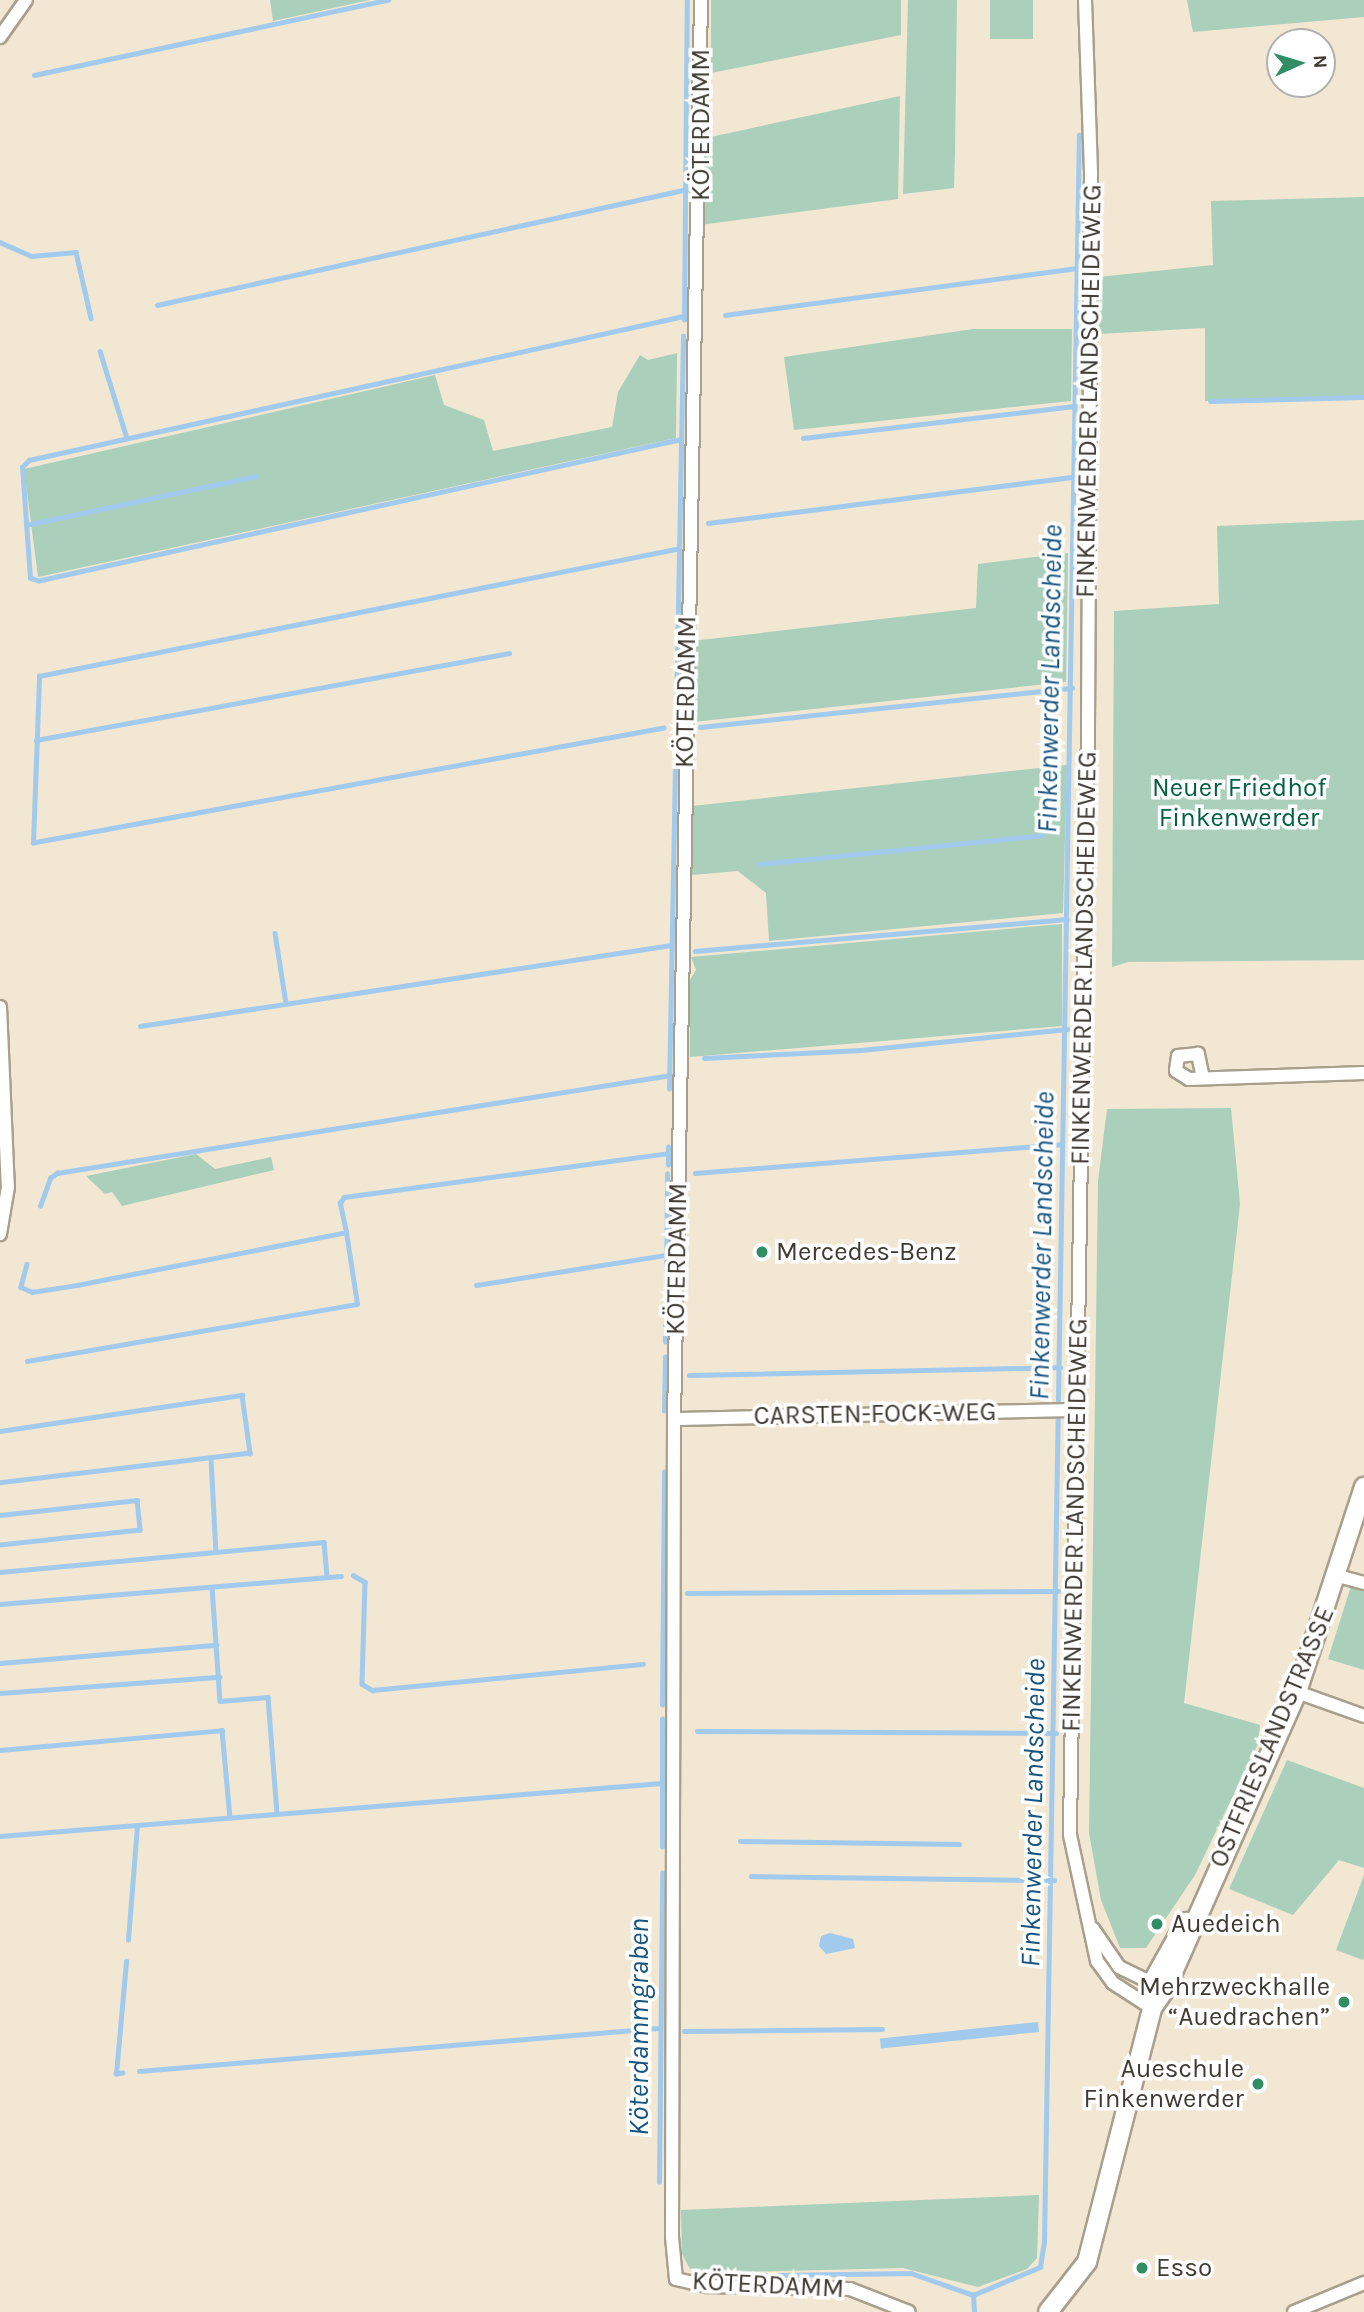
<!DOCTYPE html>
<meta charset="utf-8">
<style>
body{margin:0}
#map{position:relative;width:1364px;height:2312px;overflow:hidden;background:#f1e7d3;font-family:Karla,sans-serif}
div>[style]{position:absolute}
.green>*{inset:0;background:#aacfbb;transform-origin:0 0}
.water>*{inset:0;background:#a2caec;transform-origin:0 0}
.stream>*{height:4.5px;margin:-2.25px;padding:0 2.25px;transform-origin:2.25px;border-radius:2.25px;background:#a2caec}
.roads{filter:drop-shadow(2px 0 #a89f8c) drop-shadow(-2px 0 #a89f8c) drop-shadow(0 2px #a89f8c) drop-shadow(0 -2px #a89f8c)}
.street>*{height:12px;margin:-6px;padding:0 6px;transform-origin:6px;border-radius:6px;background:#fff}
.secondary>*{height:18px;margin:-9px;padding:0 9px;transform-origin:9px;border-radius:9px;background:#fff}
.dots>*{width:19px;height:19px;translate:-50% -50%;box-sizing:border-box;border:4px solid #fff;border-radius:50%}
span{translate:-50% -50%;white-space:nowrap;text-align:center;line-height:1.15;-webkit-text-stroke:7px #fff;paint-order:stroke}
.street-label{font-size:26px;color:#403c34}
.park-label{font-size:26px;color:#036140}
.poi-label{font-size:26px;color:#403c34}
.left{translate:0 -50%;text-align:left}
.right{translate:-100% -50%;text-align:right}
.water-label{font-size:28px;color:#175581;font-style:italic}
.north{position:absolute;left:1266px;top:28px;width:70px;height:70px;box-sizing:border-box;background:#fff;border:2px solid #b3b1ae;border-radius:50%;rotate:86deg;font-size:19px;font-weight:700;line-height:28px;text-align:center;color:#403c34}
.north::after{content:'';display:block;margin:auto;width:24px;height:32px;background:#318d64;clip-path:polygon(50% 0,100% 100%,50% 72%,0 100%)}
</style>
<div id="map">
<div class="green">
<i style="clip-path:polygon(270px 0,370px 0,273px 21px)"></i>
<i style="clip-path:polygon(711px 0,901px 0,901px 35px,711px 73px)"></i>
<i style="clip-path:polygon(908px 0,957px 0,955px 152px,954px 188px,903px 194px)"></i>
<i style="left:990px;top:0;width:43px;height:39px"></i>
<i style="clip-path:polygon(1187px 0,1364px 0,1364px 17px,1193px 32px)"></i>
<i style="clip-path:polygon(900px 96px,898px 199px,700px 225px,701px 139px)"></i>
<i style="clip-path:polygon(1364px 197px,1364px 397px,1205px 401px,1205px 328px,1099px 334px,1099px 277px,1213px 265px,1211px 201px)"></i>
<i style="clip-path:polygon(973px 329px,1072px 329px,1071px 401px,794px 430px,784px 357px)"></i>
<i style="clip-path:polygon(677px 353px,676px 438px,38px 577px,24px 469px,435px 375px,444px 405px,484px 420px,493px 451px,612px 427px,618px 392px,640px 355px,648px 360px)"></i>
<i style="clip-path:polygon(1364px 520px,1364px 960px,1128px 962px,1112px 967px,1114px 611px,1219px 604px,1217px 526px)"></i>
<i style="clip-path:polygon(1068px 553px,1066px 682px,693px 722px,692px 641px,976px 608px,978px 564px)"></i>
<i style="clip-path:polygon(1067px 765px,1063px 913px,769px 941px,766px 893px,738px 871px,692px 875px,692px 806px)"></i>
<i style="clip-path:polygon(1062px 924px,1062px 1026px,690px 1057px,690px 980px,696px 970px,691px 957px)"></i>
<i style="clip-path:polygon(1231px 1108px,1240px 1204px,1184px 1703px,1260px 1725px,1258px 1744px,1195px 1875px,1146px 1948px,1120px 1948px,1101px 1900px,1089px 1833px,1098px 1181px,1107px 1109px)"></i>
<i style="clip-path:polygon(196px 1154px,215px 1169px,271px 1157px,274px 1170px,122px 1206px,112px 1192px,105px 1194px,86px 1176px)"></i>
<i style="clip-path:polygon(1351px 1586px,1364px 1590px,1364px 1670px,1328px 1659px)"></i>
<i style="clip-path:polygon(1287px 1760px,1364px 1788px,1364px 1868px,1339px 1860px,1293px 1915px,1229px 1889px)"></i>
<i style="clip-path:polygon(1364px 1875px,1364px 1956px,1363px 1960px,1336px 1950px)"></i>
<i style="clip-path:polygon(1039px 2195px,1037px 2258px,1027px 2269px,978px 2287px,903px 2268px,703px 2273px,690px 2269px,682px 2254px,681px 2210px)"></i>
</div>
<div class="water">
<i style="clip-path:polygon(830px 1933px,853px 1939px,855px 1948px,826px 1954px,819px 1946px,821px 1936px)"></i>
<i style="left:1038px;top:2022px;width:10px;height:159px;rotate:84deg"></i>
</div>
<div class="stream">
<i style="left:34px;top:75px;width:362px;rotate:-12deg"></i>
<i style="left:0;top:242px;width:34px;rotate:24deg"></i>
<i style="left:31px;top:256px;width:45px;rotate:-5.1deg"></i>
<i style="left:76px;top:252px;width:68px;rotate:77.2deg"></i>
<i style="left:157px;top:305px;width:544px;rotate:-12.32deg"></i>
<i style="left:725px;top:315px;width:355px;rotate:-7.6deg"></i>
<i style="left:684px;top:320px;width:320px;rotate:-89.5deg"></i>
<i style="left:100px;top:351px;width:91px;rotate:72.8deg"></i>
<i style="left:1210px;top:401px;width:154px;rotate:-1.5deg"></i>
<i style="left:803px;top:438px;width:273px;rotate:-6.7deg"></i>
<i style="left:679px;top:440px;width:655px;rotate:167.58deg"></i>
<i style="left:39px;top:581px;width:9px;rotate:-162deg"></i>
<i style="left:30px;top:578px;width:111px;rotate:-94.1deg"></i>
<i style="left:22px;top:467px;width:10px;rotate:-45deg"></i>
<i style="left:29px;top:460px;width:671px;rotate:-12.4deg"></i>
<i style="left:708px;top:523px;width:368px;rotate:-7.2deg"></i>
<i style="left:26px;top:525px;width:235px;rotate:-12deg"></i>
<i style="left:700px;top:727px;width:374px;rotate:-6deg"></i>
<i style="left:664px;top:728px;width:641px;rotate:169.67deg"></i>
<i style="left:33px;top:843px;width:167px;rotate:-87.9deg"></i>
<i style="left:39px;top:676px;width:650px;rotate:-11.28deg"></i>
<i style="left:36px;top:740px;width:481px;rotate:-10.4deg"></i>
<i style="left:759px;top:864px;width:285px;rotate:-5.8deg"></i>
<i style="left:275px;top:933px;width:71px;rotate:81.1deg"></i>
<i style="left:695px;top:951px;width:373px;rotate:-4.9deg"></i>
<i style="left:140px;top:1026px;width:537px;rotate:-8.67deg"></i>
<i style="left:704px;top:1058px;width:157px;rotate:-2.9deg"></i>
<i style="left:861px;top:1050px;width:207px;rotate:-5.8deg"></i>
<i style="left:669px;top:1089px;width:753px;rotate:-88.93deg"></i>
<i style="left:668px;top:1165px;width:18px;rotate:-90deg"></i>
<i style="left:695px;top:1173px;width:367px;rotate:-4.5deg"></i>
<i style="left:40px;top:1206px;width:30px;rotate:-70deg"></i>
<i style="left:50px;top:1178px;width:9px;rotate:-36deg"></i>
<i style="left:57px;top:1173px;width:621px;rotate:-9.08deg"></i>
<i style="left:27px;top:1264px;width:24px;rotate:105deg"></i>
<i style="left:21px;top:1287px;width:12px;rotate:24deg"></i>
<i style="left:32px;top:1292px;width:46px;rotate:-8.8deg"></i>
<i style="left:77px;top:1285px;width:274px;rotate:-11.1deg"></i>
<i style="left:346px;top:1232px;width:30px;rotate:-102deg"></i>
<i style="left:340px;top:1203px;width:7px;rotate:-56deg"></i>
<i style="left:344px;top:1197px;width:327px;rotate:-7.7deg"></i>
<i style="left:476px;top:1285px;width:192px;rotate:-9deg"></i>
<i style="left:666px;top:1295px;width:121px;rotate:-89.5deg"></i>
<i style="left:665px;top:1342px;width:35px;rotate:-90deg"></i>
<i style="left:27px;top:1361px;width:335px;rotate:-9.8deg"></i>
<i style="left:357px;top:1304px;width:73px;rotate:-98.7deg"></i>
<i style="left:689px;top:1375px;width:371px;rotate:-1.2deg"></i>
<i style="left:664px;top:1411px;width:54px;rotate:-88.9deg"></i>
<i style="left:0;top:1431px;width:245px;rotate:-8.5deg"></i>
<i style="left:242px;top:1395px;width:59px;rotate:82.1deg"></i>
<i style="left:250px;top:1453px;width:252px;rotate:173.2deg"></i>
<i style="left:211px;top:1458px;width:94px;rotate:87deg"></i>
<i style="left:0;top:1515px;width:138px;rotate:-6.2deg"></i>
<i style="left:137px;top:1500px;width:30px;rotate:84deg"></i>
<i style="left:140px;top:1530px;width:141px;rotate:173.9deg"></i>
<i style="left:0;top:1572px;width:325px;rotate:-5.3deg"></i>
<i style="left:324px;top:1542px;width:35px;rotate:85deg"></i>
<i style="left:353px;top:1575px;width:14px;rotate:30deg"></i>
<i style="left:365px;top:1582px;width:102px;rotate:91.7deg"></i>
<i style="left:362px;top:1684px;width:12px;rotate:31deg"></i>
<i style="left:372px;top:1690px;width:272px;rotate:-5.5deg"></i>
<i style="left:212px;top:1587px;width:114px;rotate:86deg"></i>
<i style="left:220px;top:1701px;width:48px;rotate:-4.8deg"></i>
<i style="left:268px;top:1697px;width:117px;rotate:85.6deg"></i>
<i style="left:687px;top:1593px;width:371px;rotate:-0.3deg"></i>
<i style="left:0;top:1604px;width:342px;rotate:-4.7deg"></i>
<i style="left:0;top:1663px;width:217px;rotate:-4.8deg"></i>
<i style="left:0;top:1693px;width:220px;rotate:-4.2deg"></i>
<i style="left:662px;top:1705px;width:233px;rotate:-89.5deg"></i>
<i style="left:697px;top:1731px;width:359px;rotate:0.3deg"></i>
<i style="left:0;top:1750px;width:223px;rotate:-5.1deg"></i>
<i style="left:222px;top:1730px;width:88px;rotate:84.8deg"></i>
<i style="left:0;top:1836px;width:664px;rotate:-4.58deg"></i>
<i style="left:740px;top:1841px;width:219px;rotate:0.8deg"></i>
<i style="left:662px;top:1847px;width:128px;rotate:-90deg"></i>
<i style="left:751px;top:1876px;width:303px;rotate:0.8deg"></i>
<i style="left:128px;top:1940px;width:115px;rotate:-85.5deg"></i>
<i style="left:684px;top:2031px;width:198px;rotate:-0.6deg"></i>
<i style="left:139px;top:2071px;width:521px;rotate:-4.74deg"></i>
<i style="left:123px;top:2073px;width:7px;rotate:172deg"></i>
<i style="left:116px;top:2074px;width:113px;rotate:-84.9deg"></i>
<i style="left:659px;top:2182px;width:309px;rotate:-89.4deg"></i>
<i style="left:702px;top:2276px;width:209px;rotate:-0.8deg"></i>
<i style="left:911px;top:2273px;width:66px;rotate:19.5deg"></i>
<i style="left:974px;top:2312px;width:17px;rotate:-93deg"></i>
<i style="left:973px;top:2295px;width:73px;rotate:-22.7deg"></i>
<i style="left:1040px;top:2267px;width:25px;rotate:-81deg"></i>
<i style="left:1044px;top:2242px;width:2107px;rotate:-89.05deg"></i>
</div>
<div class="roads">
<div class="street">
<i style="left:701px;top:0;width:1419px;rotate:91.09deg"></i>
<i style="left:674px;top:1419px;width:818px;rotate:90.14deg"></i>
<i style="left:672px;top:2237px;width:42px;rotate:84.6deg"></i>
<i style="left:676px;top:2279px;width:32px;rotate:13deg"></i>
<i style="left:707px;top:2286px;width:143px;rotate:1.2deg"></i>
<i style="left:850px;top:2289px;width:63px;rotate:21.3deg"></i>
<i style="left:1085px;top:0;width:172px;rotate:88deg"></i>
<i style="left:1091px;top:172px;width:549px;rotate:90.31deg"></i>
<i style="left:1088px;top:721px;width:1114px;rotate:90.93deg"></i>
<i style="left:1070px;top:1835px;width:129px;rotate:77.9deg"></i>
<i style="left:1097px;top:1961px;width:27px;rotate:54deg"></i>
<i style="left:1113px;top:1983px;width:46px;rotate:32.7deg"></i>
<i style="left:0;top:37px;width:45px;rotate:-54.9deg"></i>
<i style="left:0;top:1007px;width:180px;rotate:87.5deg"></i>
<i style="left:8px;top:1187px;width:48px;rotate:99.7deg"></i>
<i style="left:1203px;top:1078px;width:25px;rotate:-102deg"></i>
<i style="left:1198px;top:1054px;width:20px;rotate:174deg"></i>
<i style="left:1178px;top:1056px;width:15px;rotate:98deg"></i>
<i style="left:1176px;top:1071px;width:15px;rotate:32deg"></i>
<i style="left:1189px;top:1079px;width:175px;rotate:-2deg"></i>
<i style="left:674px;top:1419px;width:402px;rotate:-1.3deg"></i>
<i style="left:1338px;top:1576px;width:27px;rotate:15deg"></i>
<i style="left:1297px;top:1692px;width:71px;rotate:19.7deg"></i>
<i style="left:1093px;top:1929px;width:46px;rotate:55.6deg"></i>
<i style="left:1119px;top:1967px;width:37px;rotate:26deg"></i>
<i style="left:1294px;top:2312px;width:76px;rotate:-22.5deg"></i>
</div>
<div class="secondary">
<i style="left:1152px;top:2008px;width:25px;rotate:-90deg"></i>
<i style="left:1152px;top:1983px;width:70px;rotate:-60.9deg"></i>
<i style="left:1048px;top:2312px;width:63px;rotate:-52deg"></i>
<i style="left:1087px;top:2262px;width:262px;rotate:-75.6deg"></i>
<i style="left:1152px;top:2008px;width:24px;rotate:-55deg"></i>
<i style="left:1166px;top:1988px;width:324px;rotate:-66.1deg"></i>
<i style="left:1297px;top:1692px;width:216px;rotate:-71.9deg"></i>
</div>
</div>
<div class="dots">
<i style="left:762px;top:1252px;background:#318d64"></i>
<i style="left:1157px;top:1924px;background:#318d64"></i>
<i style="left:1344px;top:2002px;background:#318d64"></i>
<i style="left:1258px;top:2084px;background:#318d64"></i>
<i style="left:1142px;top:2268px;background:#318d64"></i>
</div>
<div class="street-label">
<span style="left:701px;top:125px;rotate:-90deg">KÖTERDAMM</span>
<span style="left:1089px;top:391px;rotate:-89deg">FINKENWERDER LANDSCHEIDEWEG</span>
<span style="left:686px;top:692px;rotate:-89deg">KÖTERDAMM</span>
<span style="left:1084px;top:958px;rotate:-89deg">FINKENWERDER LANDSCHEIDEWEG</span>
<span style="left:677px;top:1259px;rotate:-89deg">KÖTERDAMM</span>
<span style="left:875px;top:1414px;rotate:-1deg">CARSTEN-FOCK-WEG</span>
<span style="left:1075px;top:1525px;rotate:-89deg">FINKENWERDER LANDSCHEIDEWEG</span>
<span style="left:1272px;top:1737px;rotate:-67deg">OSTFRIESLANDSTRASSE</span>
<span style="left:768px;top:2285px;rotate:3deg">KÖTERDAMM</span>
</div>
<div class="park-label">
<span style="left:1239px;top:803px">Neuer Friedhof<br>Finkenwerder</span>
</div>
<div class="poi-label">
<span class="left" style="left:776px;top:1252px">Mercedes-Benz</span>
<span class="left" style="left:1171px;top:1924px">Auedeich</span>
<span class="right" style="left:1330px;top:2002px">Mehrzweckhalle<br>“Auedrachen”</span>
<span class="right" style="left:1244px;top:2084px">Aueschule<br>Finkenwerder</span>
<span class="left" style="left:1156px;top:2268px">Esso</span>
</div>
<div class="water-label">
<span style="left:1050px;top:679px;rotate:-89deg">Finkenwerder Landscheide</span>
<span style="left:1042px;top:1246px;rotate:-89deg">Finkenwerder Landscheide</span>
<span style="left:1033px;top:1813px;rotate:-89deg">Finkenwerder Landscheide</span>
<span style="left:639px;top:2027px;rotate:-90deg">Köterdammgraben</span>
</div>
<div class="north">N</div>
</div>
